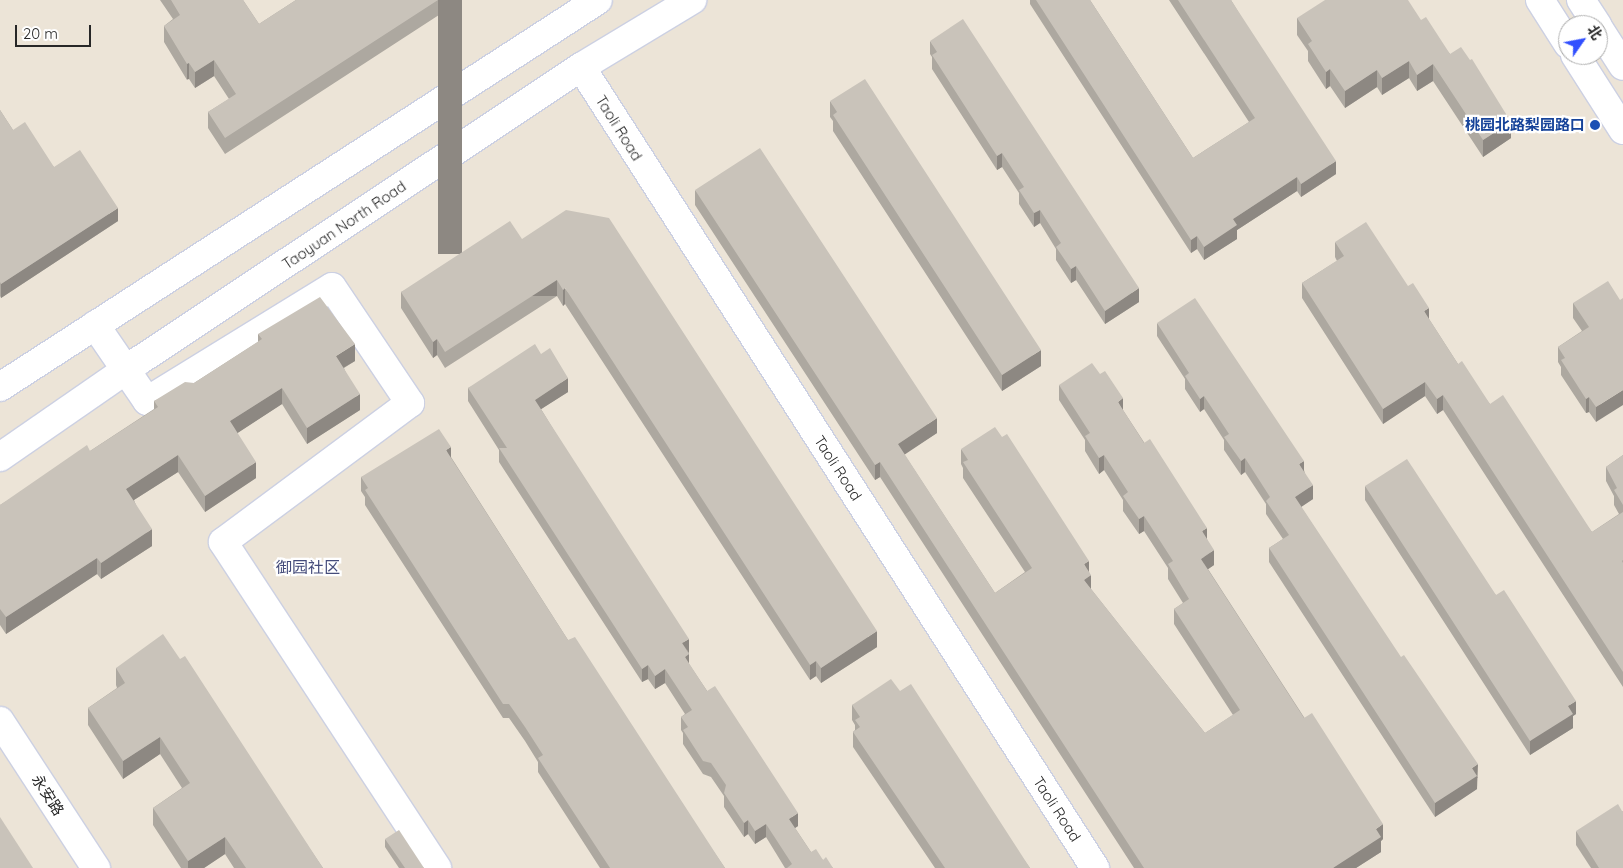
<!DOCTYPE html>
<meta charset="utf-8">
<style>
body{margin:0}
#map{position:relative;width:1623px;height:868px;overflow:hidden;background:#ece4d7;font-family:Quicksand,"Noto Sans SC",sans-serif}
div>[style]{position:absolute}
.roads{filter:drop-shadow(1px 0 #ccd0e2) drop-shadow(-1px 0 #ccd0e2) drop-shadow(0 1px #ccd0e2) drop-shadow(0 -1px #ccd0e2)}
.minor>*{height:28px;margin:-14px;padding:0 14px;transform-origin:14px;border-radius:14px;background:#fff}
.tertiary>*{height:28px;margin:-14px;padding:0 14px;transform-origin:14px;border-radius:14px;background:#fff}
.secondary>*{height:28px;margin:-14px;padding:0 14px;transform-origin:14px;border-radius:14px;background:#fff}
.wall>*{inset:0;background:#ada8a0}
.shaded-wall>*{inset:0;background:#8d8882;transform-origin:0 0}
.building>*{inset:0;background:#c9c3ba}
.dots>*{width:14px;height:14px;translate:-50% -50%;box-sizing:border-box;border:2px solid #fff;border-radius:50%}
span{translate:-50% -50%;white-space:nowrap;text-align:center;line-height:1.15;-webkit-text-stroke:4.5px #fff;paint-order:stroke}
.transit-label{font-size:15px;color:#164399;font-weight:700}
.right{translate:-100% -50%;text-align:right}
.street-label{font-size:15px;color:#272727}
.neighbourhood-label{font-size:16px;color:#454c7b}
.north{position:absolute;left:1558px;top:15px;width:50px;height:50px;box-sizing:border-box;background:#fff;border:1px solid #a9a9a9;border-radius:50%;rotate:57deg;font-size:14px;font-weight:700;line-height:20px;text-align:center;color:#272727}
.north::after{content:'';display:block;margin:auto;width:18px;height:22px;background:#314fff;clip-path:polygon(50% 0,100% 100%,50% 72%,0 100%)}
.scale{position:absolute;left:15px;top:25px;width:76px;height:22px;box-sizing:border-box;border:2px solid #272727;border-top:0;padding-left:6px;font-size:15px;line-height:18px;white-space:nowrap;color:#272727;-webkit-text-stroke:4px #fff;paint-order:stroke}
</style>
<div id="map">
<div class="roads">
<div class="minor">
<i style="left:95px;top:325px;width:92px;rotate:55.6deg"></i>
<i style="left:147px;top:401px;width:217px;rotate:-31.6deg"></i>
<i style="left:332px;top:287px;width:140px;rotate:56.1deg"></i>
<i style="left:410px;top:403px;width:233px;rotate:143.4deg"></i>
<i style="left:223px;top:542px;width:390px;rotate:56.7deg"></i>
<i style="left:0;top:721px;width:176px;rotate:56.9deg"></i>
</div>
<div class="tertiary">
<i style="left:581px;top:67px;width:952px;rotate:57.31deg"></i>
</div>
<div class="secondary">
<i style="left:1540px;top:0;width:52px;rotate:57.5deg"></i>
<i style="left:1581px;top:0;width:30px;rotate:57deg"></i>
<i style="left:1598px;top:27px;width:46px;rotate:57.3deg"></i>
<i style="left:1575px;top:55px;width:89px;rotate:57.4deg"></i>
<i style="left:0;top:387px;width:712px;rotate:-32.91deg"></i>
<i style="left:0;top:457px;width:167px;rotate:-34.7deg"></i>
<i style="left:137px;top:362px;width:533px;rotate:-33.6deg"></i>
<i style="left:581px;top:67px;width:130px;rotate:-31.1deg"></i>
</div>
</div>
<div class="wall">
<i style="clip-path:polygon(160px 0,243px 0,259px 24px,296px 0,462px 0,225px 154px,208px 128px,208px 112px,229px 99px,214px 76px,195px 88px,189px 79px,187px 80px,164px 42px,164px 26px,173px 19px)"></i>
<i style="clip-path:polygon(1030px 0,1090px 0,1193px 158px,1249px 122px,1169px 0,1231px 0,1336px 174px,1301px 197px,1297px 191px,1237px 230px,1237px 239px,1204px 260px,1197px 249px,1191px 253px,1030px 4px)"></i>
<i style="clip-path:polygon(1297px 18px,1421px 20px,1450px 54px,1511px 138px,1483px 157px,1433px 81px,1417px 91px,1409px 78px,1382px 95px,1377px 87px,1345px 108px,1330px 86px,1326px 89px,1308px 61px,1308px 51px,1297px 35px)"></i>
<i style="clip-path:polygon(930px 41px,1139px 302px,1105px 324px,1076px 280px,1071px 283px,1056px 260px,1056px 249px,1040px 223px,1034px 227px,1019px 204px,1019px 193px,1002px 167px,997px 170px,932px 69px,932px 57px,930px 54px)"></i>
<i style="clip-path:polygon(830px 101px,1041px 366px,1002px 391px,833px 131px,833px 121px,830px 117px)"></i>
<i style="clip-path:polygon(0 110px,13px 130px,54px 167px,118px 221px,1px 298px,0 296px)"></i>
<i style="clip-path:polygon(695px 190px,937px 433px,904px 454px,995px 593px,1025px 572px,963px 478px,963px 468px,961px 464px,961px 449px,1089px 571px,1091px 589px,1205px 733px,1233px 715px,1174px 624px,1174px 609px,1183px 603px,1168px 579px,1168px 568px,1144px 531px,1139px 534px,1123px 511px,1123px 500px,1104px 470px,1099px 474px,1085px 451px,1085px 440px,1059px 400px,1059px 385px,1123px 410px,1207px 539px,1214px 565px,1208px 569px,1383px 839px,1381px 841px,1381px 852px,1356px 868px,1134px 868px,880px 477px,875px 480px,695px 205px)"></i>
<i style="clip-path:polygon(522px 239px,877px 647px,821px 683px,816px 676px,810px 680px,565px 304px,563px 306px,557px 296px,445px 368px,437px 355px,433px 358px,401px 308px,401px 292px)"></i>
<i style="clip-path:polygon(1335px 242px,1429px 319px,1458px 364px,1592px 532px,1619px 514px,1614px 505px,1614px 496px,1606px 481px,1606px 467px,1623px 455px,1623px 687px,1443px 410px,1437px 414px,1425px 396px,1383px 424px,1302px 298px,1302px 283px,1337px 261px,1335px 257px)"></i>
<i style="clip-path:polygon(1620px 300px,1596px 422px,1589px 412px,1586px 413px,1561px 375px,1561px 367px,1558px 362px,1558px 347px,1582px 331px,1573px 318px,1573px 303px)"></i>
<i style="clip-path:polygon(1157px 323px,1304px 470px,1313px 499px,1301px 507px,1478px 778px,1477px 778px,1477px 789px,1435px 817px,1269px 562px,1269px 548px,1283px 539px,1266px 514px,1266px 504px,1245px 472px,1241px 475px,1224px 450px,1224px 440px,1204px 409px,1200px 412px,1185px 389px,1185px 379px,1157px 336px)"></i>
<i style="clip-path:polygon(258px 334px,355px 361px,344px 368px,360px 410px,307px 444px,282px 404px,237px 433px,256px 478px,205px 512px,178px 472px,134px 500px,152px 546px,101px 579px,97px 574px,6px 634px,0 625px,0 505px,90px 451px,154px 409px,154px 401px,194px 383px,258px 342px)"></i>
<i style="clip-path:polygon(541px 354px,568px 392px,541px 409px,689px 653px,689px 664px,798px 826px,795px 828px,811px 852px,823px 860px,833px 868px,785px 868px,766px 837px,755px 844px,748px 834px,744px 837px,724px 807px,724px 796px,711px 777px,703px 774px,683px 744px,683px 733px,681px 730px,681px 717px,685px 714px,665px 683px,655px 689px,648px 679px,642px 682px,499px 462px,499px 450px,468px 401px,468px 388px)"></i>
<i style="clip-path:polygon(451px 457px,568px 640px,725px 868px,600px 868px,538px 772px,538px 762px,525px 741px,509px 718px,503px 718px,365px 505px,365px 497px,361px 491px,361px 477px)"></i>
<i style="clip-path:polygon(1365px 486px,1496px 595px,1576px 714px,1573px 716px,1573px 728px,1530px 755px,1365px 500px)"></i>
<i style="clip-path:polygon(180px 659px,323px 868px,234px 868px,225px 854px,204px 868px,181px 868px,153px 825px,153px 808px,182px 788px,160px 754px,123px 779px,88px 725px,88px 708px,117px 688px,116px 685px,116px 668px)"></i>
<i style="clip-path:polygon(900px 691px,1030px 868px,935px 868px,853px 747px,853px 732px,855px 730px,855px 725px,852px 720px,852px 705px)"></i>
<i style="clip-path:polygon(1576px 831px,1623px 868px,1591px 868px,1576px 845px)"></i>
<i style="clip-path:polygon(385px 839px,424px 868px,399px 868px,385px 847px)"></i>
</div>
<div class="shaded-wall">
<i style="left:438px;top:0;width:24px;height:254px"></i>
<i style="clip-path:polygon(214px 60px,214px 76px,195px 88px,195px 72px)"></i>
<i style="clip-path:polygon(1409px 61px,1409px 78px,1382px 95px,1382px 78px)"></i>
<i style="left:189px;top:63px;width:16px;height:2px;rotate:90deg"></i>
<i style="clip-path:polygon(1433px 64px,1433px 81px,1417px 91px,1417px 75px)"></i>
<i style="clip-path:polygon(1330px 69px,1330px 86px,1326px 89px,1326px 72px)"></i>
<i style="clip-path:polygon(1377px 70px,1377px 87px,1345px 108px,1345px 91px)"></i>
<i style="clip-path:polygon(1511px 122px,1511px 138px,1483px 157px,1483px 140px)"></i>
<i style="clip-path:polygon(1002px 153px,1002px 167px,997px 170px,997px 156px)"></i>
<i style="clip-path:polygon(1336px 161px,1336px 174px,1301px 197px,1301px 184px)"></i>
<i style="clip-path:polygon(1297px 177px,1297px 191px,1237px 230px,1237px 239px,1204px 260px,1204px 247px,1233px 219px)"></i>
<i style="clip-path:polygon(118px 208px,118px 221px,1px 298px,1px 284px)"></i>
<i style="clip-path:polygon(1040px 210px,1040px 223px,1034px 227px,1034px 213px)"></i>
<i style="clip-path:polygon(1197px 236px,1197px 249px,1191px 253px,1191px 240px)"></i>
<i style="clip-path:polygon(1076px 266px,1076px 280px,1071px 283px,1071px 269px)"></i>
<i style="left:557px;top:280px;width:16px;height:133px;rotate:90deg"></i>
<i style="clip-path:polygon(565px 288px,565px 304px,563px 306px,563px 290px)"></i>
<i style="clip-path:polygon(1139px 288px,1139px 302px,1105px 324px,1105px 311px)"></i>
<i style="clip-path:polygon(1429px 308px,1429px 322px,1424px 311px)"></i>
<i style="clip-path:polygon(437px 339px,437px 355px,433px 358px,433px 342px)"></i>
<i style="clip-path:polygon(355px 344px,355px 361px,336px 372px,336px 356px)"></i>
<i style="clip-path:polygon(1041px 350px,1041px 366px,1002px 391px,1002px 375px)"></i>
<i style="clip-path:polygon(568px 378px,568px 392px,535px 413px,535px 400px)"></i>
<i style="clip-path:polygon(1425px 382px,1425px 396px,1383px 424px,1383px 409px)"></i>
<i style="clip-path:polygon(282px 388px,282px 404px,230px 438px,230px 421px)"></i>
<i style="clip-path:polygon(1623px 390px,1623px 405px,1596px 422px,1596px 407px)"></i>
<i style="clip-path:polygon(360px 394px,360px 410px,307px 444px,307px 428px)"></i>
<i style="clip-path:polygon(1443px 395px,1443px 410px,1437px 414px,1437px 399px)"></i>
<i style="clip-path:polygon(1204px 396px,1204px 409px,1200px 412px,1200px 399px)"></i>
<i style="clip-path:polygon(1589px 397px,1589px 412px,1586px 413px,1586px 399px)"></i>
<i style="clip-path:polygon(1123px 398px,1123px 413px,1118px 402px)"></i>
<i style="clip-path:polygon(937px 418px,937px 433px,898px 459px,898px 444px)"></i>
<i style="clip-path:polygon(451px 447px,451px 462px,446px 450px)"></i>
<i style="clip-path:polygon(178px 455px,178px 472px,126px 505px,126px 489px)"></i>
<i style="clip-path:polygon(1104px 455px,1104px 470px,1099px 474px,1099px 458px)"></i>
<i style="clip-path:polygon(1245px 458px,1245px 472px,1241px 475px,1241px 461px)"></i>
<i style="clip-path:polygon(1304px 461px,1304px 474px,1299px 464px)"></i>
<i style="clip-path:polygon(256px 462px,256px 478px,205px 512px,205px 496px)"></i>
<i style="clip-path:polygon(880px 462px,880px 477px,875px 480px,875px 465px)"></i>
<i style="clip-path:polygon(1313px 485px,1313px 499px,1295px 511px,1295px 497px)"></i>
<i style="clip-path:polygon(1144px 516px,1144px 531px,1139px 534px,1139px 519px)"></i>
<i style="clip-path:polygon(1207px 528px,1207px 543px,1202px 531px)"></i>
<i style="clip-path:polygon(152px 529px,152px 546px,101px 579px,101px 563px)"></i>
<i style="clip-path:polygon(1214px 550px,1214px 565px,1201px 574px,1201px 559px)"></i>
<i style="clip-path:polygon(97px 558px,97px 574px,6px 634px,6px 617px)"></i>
<i style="clip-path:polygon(1089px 561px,1089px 576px,1084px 564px)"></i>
<i style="clip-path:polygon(1091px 575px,1091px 590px,1084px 580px)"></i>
<i style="clip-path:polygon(877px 631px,877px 647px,821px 683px,821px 668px)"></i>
<i style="clip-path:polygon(689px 639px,689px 653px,682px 643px)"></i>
<i style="clip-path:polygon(689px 654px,689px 667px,685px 657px)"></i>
<i style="clip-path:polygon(816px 661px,816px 676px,810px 680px,810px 665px)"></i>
<i style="clip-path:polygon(648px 665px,648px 679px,642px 682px,642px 669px)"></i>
<i style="clip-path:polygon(665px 669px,665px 683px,655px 689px,655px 676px)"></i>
<i style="clip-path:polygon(1576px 701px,1576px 714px,1573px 716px,1573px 728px,1530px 755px,1530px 741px,1568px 706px)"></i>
<i style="clip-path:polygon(160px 737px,160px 754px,123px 779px,123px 761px)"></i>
<i style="clip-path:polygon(1478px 764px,1477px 789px,1435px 817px,1435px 803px,1472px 768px)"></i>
<i style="clip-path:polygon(798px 813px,798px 826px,789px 832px,789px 819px)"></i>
<i style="clip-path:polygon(748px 820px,748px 834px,744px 837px,744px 823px)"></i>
<i style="clip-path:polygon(766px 824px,766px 837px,755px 844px,755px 831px)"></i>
<i style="clip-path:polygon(1383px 824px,1383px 839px,1381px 841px,1381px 852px,1356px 868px,1333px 868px,1376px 829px)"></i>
<i style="clip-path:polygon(225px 837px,225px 854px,204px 868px,188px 868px,188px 861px)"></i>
</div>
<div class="building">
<i style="clip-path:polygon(171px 0,243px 0,259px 24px,296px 0,438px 0,225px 138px,208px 112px,236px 94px,214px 60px,195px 72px,189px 63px,187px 64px,164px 26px,180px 15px)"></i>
<i style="clip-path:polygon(1036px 0,1090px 0,1193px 158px,1255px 118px,1178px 0,1231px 0,1336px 161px,1301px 184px,1297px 177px,1233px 219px,1237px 225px,1204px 247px,1197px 236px,1191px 240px)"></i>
<i style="clip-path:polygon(1325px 0,1408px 0,1421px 20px,1426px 17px,1450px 54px,1461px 47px,1470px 60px,1472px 59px,1511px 122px,1483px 140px,1433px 64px,1417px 75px,1409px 61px,1382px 78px,1377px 70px,1345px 91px,1330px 69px,1326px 72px,1308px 44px,1312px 41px,1297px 18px)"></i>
<i style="clip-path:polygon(963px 19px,1139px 288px,1105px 311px,1076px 266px,1071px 269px,1056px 247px,1061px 243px,1040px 210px,1034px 213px,1019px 190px,1024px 187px,1002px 153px,997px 156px,932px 55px,937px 52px,930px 41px)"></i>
<i style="clip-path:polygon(865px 79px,1041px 350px,1002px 375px,833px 115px,837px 112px,830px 101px)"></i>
<i style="clip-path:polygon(0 110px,13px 130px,25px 122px,54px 167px,80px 150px,118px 208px,1px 284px,0 282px)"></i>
<i style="clip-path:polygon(760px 148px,937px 418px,898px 444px,995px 593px,1032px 568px,963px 462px,968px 460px,961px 449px,995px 427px,1002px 437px,1007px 434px,1089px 561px,1084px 564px,1091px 575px,1084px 580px,1205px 733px,1240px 710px,1174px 609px,1189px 599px,1168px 564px,1173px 561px,1144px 516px,1139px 519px,1123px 496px,1128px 492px,1104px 455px,1099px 458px,1085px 436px,1090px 433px,1059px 385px,1092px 363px,1100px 374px,1105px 371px,1123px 398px,1118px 402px,1144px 443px,1150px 439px,1207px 528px,1202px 531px,1214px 550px,1201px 559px,1304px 718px,1312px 713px,1383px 824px,1376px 829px,1381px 837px,1333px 868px,1144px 868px,880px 462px,875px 465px,695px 190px)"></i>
<i style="clip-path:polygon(566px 210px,609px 218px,877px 631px,821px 668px,816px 661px,810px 665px,565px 288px,563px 290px,557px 280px,445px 352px,437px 339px,433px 342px,401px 292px,510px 221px,522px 239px)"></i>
<i style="clip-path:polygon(1366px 222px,1408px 286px,1413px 283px,1429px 308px,1424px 311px,1458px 364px,1462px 361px,1490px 404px,1503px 395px,1592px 532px,1623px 512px,1623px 560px,1622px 561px,1623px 563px,1623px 672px,1443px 395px,1437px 399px,1425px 382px,1383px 409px,1302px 283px,1344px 256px,1335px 242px)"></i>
<i style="clip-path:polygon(1608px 281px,1620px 300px,1623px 298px,1623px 390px,1596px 407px,1589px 397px,1586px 399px,1561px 360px,1565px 358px,1558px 347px,1589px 327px,1573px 303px)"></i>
<i style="clip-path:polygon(320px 297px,355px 344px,336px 356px,360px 394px,307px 428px,282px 388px,230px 421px,256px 462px,205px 496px,178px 455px,126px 489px,152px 529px,101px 563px,97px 558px,6px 617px,0 609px,0 505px,87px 445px,90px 451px,158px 407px,154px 401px,185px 382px,194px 383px,262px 339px,258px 334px)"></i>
<i style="clip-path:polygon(1195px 298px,1304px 461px,1299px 464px,1313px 485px,1295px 497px,1401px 657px,1404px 655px,1478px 764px,1472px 768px,1477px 776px,1435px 803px,1269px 548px,1289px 535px,1266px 501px,1270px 497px,1245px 458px,1241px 461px,1224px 437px,1229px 434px,1204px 396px,1200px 399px,1185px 376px,1189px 373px,1157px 323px)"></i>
<i style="clip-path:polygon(535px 344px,541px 354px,550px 348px,568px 378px,535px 400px,689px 639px,682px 643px,689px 654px,685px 657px,707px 691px,715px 686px,798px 813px,789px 819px,811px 852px,816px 849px,823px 860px,826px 857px,833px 868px,787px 868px,792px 864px,766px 824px,755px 831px,748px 820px,744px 823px,724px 793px,726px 785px,711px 763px,703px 761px,683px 730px,688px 727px,681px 717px,692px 710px,665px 669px,655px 676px,648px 665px,642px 669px,499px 448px,507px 448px,468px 388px)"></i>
<i style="clip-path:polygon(439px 429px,451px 447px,446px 450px,568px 640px,575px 637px,725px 868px,610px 868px,538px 758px,543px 755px,525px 727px,509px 704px,503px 704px,365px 490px,368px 488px,361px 477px)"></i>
<i style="clip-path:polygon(1623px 455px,1623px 505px,1614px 490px,1617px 488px,1606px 467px)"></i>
<i style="clip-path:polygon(1407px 459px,1496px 595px,1504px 590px,1576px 701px,1568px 706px,1573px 714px,1530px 741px,1365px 486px)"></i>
<i style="clip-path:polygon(163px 634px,180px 659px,185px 656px,323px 868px,246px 868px,225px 837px,188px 861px,153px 808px,190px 783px,160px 737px,123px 761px,88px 708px,125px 683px,116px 668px)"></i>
<i style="clip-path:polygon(891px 679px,900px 691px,911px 684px,1030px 868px,945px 868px,853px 732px,860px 727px,855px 720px,860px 717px,852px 705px)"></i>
<i style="clip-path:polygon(1618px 804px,1622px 811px,1623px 811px,1623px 868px,1599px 868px,1576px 831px)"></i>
<i style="clip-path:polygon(0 817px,33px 868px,0 868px)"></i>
<i style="clip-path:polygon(399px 830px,424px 868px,405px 868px,385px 839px)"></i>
</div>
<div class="dots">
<i style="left:1595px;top:125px;background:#1a4fb4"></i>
</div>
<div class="transit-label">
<span class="right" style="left:1585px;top:125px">桃园北路梨园路口</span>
</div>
<div class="street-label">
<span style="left:619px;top:128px;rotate:58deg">Taoli Road</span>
<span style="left:344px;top:225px;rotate:-34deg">Taoyuan North Road</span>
<span style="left:838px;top:468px;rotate:57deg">Taoli Road</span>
<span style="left:48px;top:795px;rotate:57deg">永安路</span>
<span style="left:1057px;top:809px;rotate:57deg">Taoli Road</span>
</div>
<div class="neighbourhood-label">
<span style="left:308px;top:567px">御园社区</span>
</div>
<div class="north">北</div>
<div class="scale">20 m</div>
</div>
